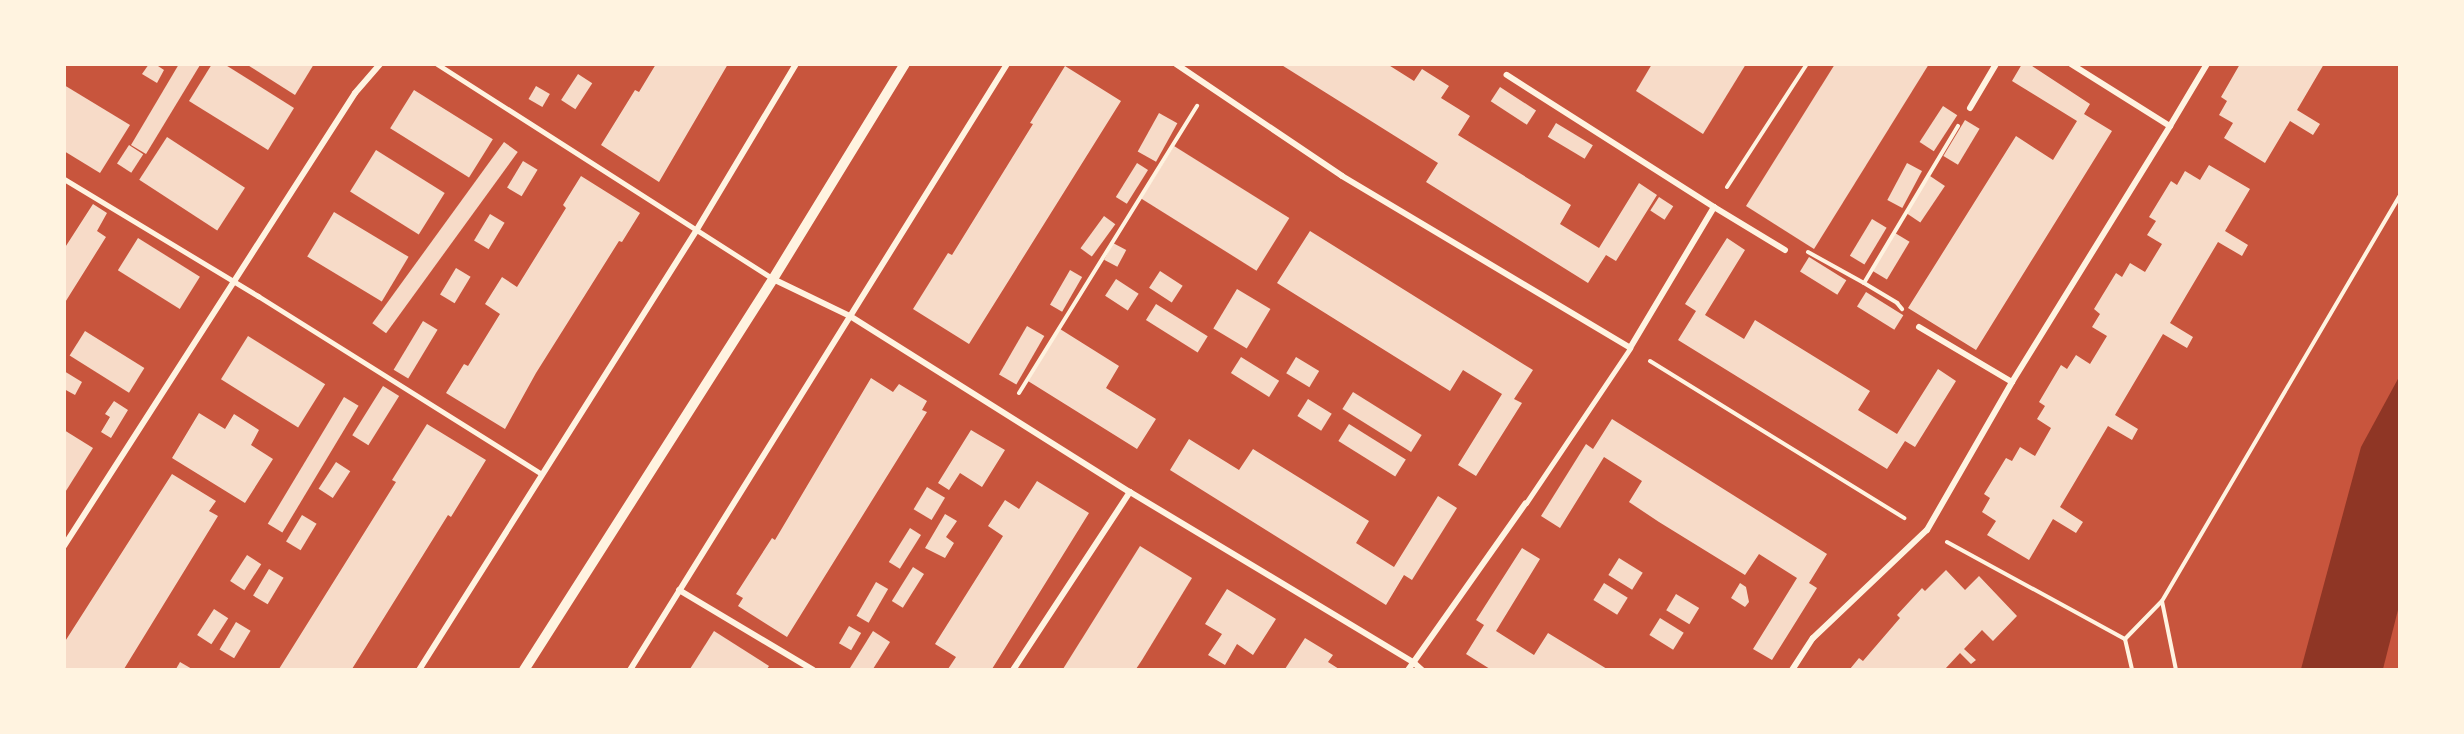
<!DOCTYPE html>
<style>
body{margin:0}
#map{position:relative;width:2464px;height:734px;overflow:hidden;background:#c8553d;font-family:Raleway,sans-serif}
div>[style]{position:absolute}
.water>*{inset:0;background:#8f3625}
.building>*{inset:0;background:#f7dbc8;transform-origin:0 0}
.path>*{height:4px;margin:-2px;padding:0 2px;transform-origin:2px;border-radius:2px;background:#fff3e0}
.pedestrian>*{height:5px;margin:-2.5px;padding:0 2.5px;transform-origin:2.5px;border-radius:2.5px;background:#fff3e0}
.minor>*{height:6px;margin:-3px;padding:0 3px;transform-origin:3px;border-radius:3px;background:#fff3e0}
.tertiary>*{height:10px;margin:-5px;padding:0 5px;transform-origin:5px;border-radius:5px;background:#fff3e0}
span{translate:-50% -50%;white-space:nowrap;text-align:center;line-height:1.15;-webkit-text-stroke:6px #fff3e0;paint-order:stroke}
.frame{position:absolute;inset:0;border:66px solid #fff3e0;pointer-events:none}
</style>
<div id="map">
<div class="water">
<i style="clip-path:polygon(2399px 377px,2399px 606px,2383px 669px,2301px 669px,2361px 447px)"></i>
</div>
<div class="building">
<i style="clip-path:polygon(149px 64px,155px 64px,164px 70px,157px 83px,142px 74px)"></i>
<i style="clip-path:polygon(179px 64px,200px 65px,146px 154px,131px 145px)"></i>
<i style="clip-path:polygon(212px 64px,224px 64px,294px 108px,268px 150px,189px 101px)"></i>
<i style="clip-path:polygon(246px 64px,314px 64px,295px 95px)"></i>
<i style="clip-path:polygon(656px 64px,728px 64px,659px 182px,601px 145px,635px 90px,639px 92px)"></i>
<i style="clip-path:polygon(1280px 64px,1387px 64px,1414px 81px,1422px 69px,1449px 86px,1441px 98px,1470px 116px,1458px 135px,1571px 205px,1560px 224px,1599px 248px,1639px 183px,1657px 195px,1616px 261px,1606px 255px,1588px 283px,1426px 182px,1438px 163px)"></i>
<i style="clip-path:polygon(1652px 64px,1746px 64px,1703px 134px,1636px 91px)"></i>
<i style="clip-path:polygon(1835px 64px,1929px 64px,1814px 249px,1746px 206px)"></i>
<i style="clip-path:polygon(2022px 64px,2029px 64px,2090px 104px,2084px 114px,2112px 131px,1976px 350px,1908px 308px,2016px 136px,2053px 160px,2077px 121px,2012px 81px)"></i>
<i style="clip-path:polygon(2240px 64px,2324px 64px,2297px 110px,2320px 124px,2313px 135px,2290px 121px,2265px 163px,2224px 138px,2233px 123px,2219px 115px,2227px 101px,2221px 97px)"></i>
<i style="clip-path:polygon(1065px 66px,1121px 101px,969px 344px,913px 309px,948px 253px,952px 255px,1033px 124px,1030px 123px)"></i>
<i style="left:578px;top:74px;width:17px;height:31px;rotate:33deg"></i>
<i style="clip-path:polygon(64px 85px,130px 125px,100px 173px,64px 151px)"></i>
<i style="left:536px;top:86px;width:16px;height:15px;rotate:30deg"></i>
<i style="left:1500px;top:87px;width:43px;height:17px;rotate:33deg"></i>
<i style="left:414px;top:90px;width:93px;height:45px;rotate:32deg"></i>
<i style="left:1943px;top:106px;width:17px;height:43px;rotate:33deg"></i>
<i style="left:1159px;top:113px;width:21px;height:44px;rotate:29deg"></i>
<i style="left:1965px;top:120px;width:17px;height:42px;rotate:31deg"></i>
<i style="left:1556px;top:123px;width:43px;height:16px;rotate:31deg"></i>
<i style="left:167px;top:137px;width:93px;height:51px;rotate:33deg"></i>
<i style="left:504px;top:142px;width:17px;height:224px;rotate:36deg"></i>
<i style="left:129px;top:145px;width:17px;height:22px;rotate:33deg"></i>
<i style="left:1174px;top:146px;width:136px;height:62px;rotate:32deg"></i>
<i style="left:376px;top:150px;width:81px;height:49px;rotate:32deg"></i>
<i style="left:523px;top:161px;width:17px;height:31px;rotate:31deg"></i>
<i style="left:1137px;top:163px;width:13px;height:40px;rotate:32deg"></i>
<i style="left:1907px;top:163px;width:17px;height:42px;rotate:28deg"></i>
<i style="clip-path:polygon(2209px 165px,2250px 189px,2225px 231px,2248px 245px,2242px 256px,2218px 242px,2170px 323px,2193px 337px,2187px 348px,2163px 334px,2115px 415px,2138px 429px,2132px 440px,2108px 426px,2060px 507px,2083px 522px,2076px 533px,2053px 519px,2029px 560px,1987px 535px,1996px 521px,1982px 512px,1990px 498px,1984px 494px,2006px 458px,2012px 461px,2020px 447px,2035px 456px,2051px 428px,2037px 419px,2045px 406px,2039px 402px,2061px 365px,2067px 369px,2076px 355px,2090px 364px,2107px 336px,2092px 327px,2100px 314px,2094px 309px,2116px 273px,2122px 277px,2130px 263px,2145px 272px,2162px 244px,2147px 235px,2156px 221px,2149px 217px,2171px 181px,2177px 185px,2185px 171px,2200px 180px)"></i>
<i style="clip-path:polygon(581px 176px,640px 213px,622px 242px,619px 241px,536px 373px,505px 429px,446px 393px,464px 364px,468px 366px,500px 314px,485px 304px,502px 277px,517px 287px,566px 208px,563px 205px)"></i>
<i style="left:1930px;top:176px;width:18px;height:44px;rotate:34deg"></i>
<i style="left:1659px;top:197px;width:17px;height:16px;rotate:33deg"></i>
<i style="clip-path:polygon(93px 204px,107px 213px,97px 231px,106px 237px,64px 304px,64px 249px)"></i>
<i style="left:334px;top:212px;width:87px;height:52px;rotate:31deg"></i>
<i style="left:490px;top:214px;width:17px;height:31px;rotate:31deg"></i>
<i style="left:1104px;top:216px;width:14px;height:40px;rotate:36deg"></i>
<i style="left:1872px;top:219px;width:17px;height:43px;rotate:31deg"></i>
<i style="clip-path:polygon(1310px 231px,1533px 370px,1514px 399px,1522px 403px,1476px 476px,1458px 465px,1502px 394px,1463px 370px,1450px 391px,1277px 283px)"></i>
<i style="left:1895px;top:233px;width:17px;height:44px;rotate:31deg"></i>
<i style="left:138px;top:238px;width:73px;height:38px;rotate:32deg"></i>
<i style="clip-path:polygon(1727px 238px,1745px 250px,1705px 315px,1744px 339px,1755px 320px,1870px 391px,1858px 410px,1897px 434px,1938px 369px,1956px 381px,1915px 447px,1905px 441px,1887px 469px,1678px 340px,1696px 311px,1685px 304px)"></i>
<i style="left:1113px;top:243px;width:15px;height:19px;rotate:28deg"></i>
<i style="left:1809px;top:257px;width:44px;height:17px;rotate:32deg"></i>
<i style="left:456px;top:268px;width:17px;height:31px;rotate:31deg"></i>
<i style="left:1070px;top:270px;width:14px;height:40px;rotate:30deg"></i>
<i style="left:1160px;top:271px;width:27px;height:20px;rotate:33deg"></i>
<i style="left:1116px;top:279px;width:27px;height:20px;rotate:33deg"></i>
<i style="left:1237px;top:289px;width:39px;height:46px;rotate:31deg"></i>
<i style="left:1866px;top:292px;width:44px;height:17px;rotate:32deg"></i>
<i style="left:1156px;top:304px;width:61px;height:19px;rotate:32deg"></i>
<i style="left:423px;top:321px;width:17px;height:57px;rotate:31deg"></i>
<i style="left:1027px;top:326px;width:20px;height:56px;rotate:30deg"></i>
<i style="clip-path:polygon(1060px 329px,1119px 366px,1106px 388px,1156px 419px,1137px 449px,1028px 381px)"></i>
<i style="left:85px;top:331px;width:70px;height:29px;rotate:32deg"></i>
<i style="left:248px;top:336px;width:91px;height:51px;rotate:32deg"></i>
<i style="left:1241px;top:357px;width:45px;height:19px;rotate:32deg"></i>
<i style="left:1296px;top:357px;width:27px;height:19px;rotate:31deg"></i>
<i style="clip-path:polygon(64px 371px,82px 382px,75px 395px,64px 389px)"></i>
<i style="clip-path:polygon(871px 378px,893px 392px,899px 384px,927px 401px,922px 410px,927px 412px,787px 637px,738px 606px,743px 598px,736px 594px,772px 538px,775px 540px)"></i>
<i style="left:383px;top:386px;width:19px;height:58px;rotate:32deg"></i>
<i style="left:1353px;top:392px;width:81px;height:20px;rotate:32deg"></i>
<i style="left:344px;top:397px;width:17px;height:148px;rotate:31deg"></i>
<i style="left:1308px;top:399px;width:28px;height:20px;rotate:32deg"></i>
<i style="clip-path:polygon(114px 401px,128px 410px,111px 438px,101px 432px,110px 417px,105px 414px)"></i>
<i style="clip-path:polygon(199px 413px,225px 429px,234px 414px,259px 430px,251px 445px,273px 459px,245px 503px,172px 458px)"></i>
<i style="clip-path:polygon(1612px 419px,1827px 554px,1809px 583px,1817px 588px,1772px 660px,1753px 649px,1797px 578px,1759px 554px,1745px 575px,1659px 522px,1629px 502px,1642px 481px,1604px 457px,1560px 528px,1541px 516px,1586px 444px,1593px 449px)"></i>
<i style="clip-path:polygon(427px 424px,486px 460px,451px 517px,448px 515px,352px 669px,279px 669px,396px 482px,392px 480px)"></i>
<i style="left:1349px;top:424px;width:67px;height:20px;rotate:32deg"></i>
<i style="clip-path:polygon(64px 430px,93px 448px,64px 494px)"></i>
<i style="clip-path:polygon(971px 430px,1005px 450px,982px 487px,960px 473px,949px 490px,938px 483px)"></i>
<i style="clip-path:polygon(1189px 439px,1239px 470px,1253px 449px,1369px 521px,1356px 543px,1394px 567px,1438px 496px,1457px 508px,1412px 580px,1404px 575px,1386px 605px,1170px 470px)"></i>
<i style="left:336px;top:462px;width:17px;height:32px;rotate:33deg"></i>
<i style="clip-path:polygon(172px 474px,216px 501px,209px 511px,218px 516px,124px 669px,64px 669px,64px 643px)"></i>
<i style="clip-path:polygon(1037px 481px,1089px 513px,992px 669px,948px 669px,956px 657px,935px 644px,1003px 536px,988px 526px,1005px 500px,1019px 509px)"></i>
<i style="left:927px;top:487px;width:21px;height:26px;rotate:31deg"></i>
<i style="clip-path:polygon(945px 514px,957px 521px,946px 537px,954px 543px,945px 558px,925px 548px)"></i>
<i style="left:302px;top:515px;width:17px;height:31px;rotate:31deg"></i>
<i style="left:910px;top:528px;width:13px;height:40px;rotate:32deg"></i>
<i style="clip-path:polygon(1140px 546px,1192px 578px,1142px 660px,1136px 669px,1063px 669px)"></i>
<i style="clip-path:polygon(1522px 548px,1540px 559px,1496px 631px,1534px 655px,1548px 633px,1607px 669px,1490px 669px,1466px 654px,1484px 625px,1476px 620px)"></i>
<i style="left:247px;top:555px;width:17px;height:31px;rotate:33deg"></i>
<i style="left:1619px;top:558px;width:28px;height:20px;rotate:32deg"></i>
<i style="left:913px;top:567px;width:13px;height:40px;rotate:32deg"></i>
<i style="left:269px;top:569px;width:17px;height:31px;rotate:31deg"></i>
<i style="clip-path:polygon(1946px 570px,1965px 590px,1979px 576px,2017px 616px,1993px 641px,1982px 630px,1964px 649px,1976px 660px,1971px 664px,1960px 653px,1945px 669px,1850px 669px,1859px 658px,1863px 661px,1900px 618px,1897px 615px,1922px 588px,1925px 591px)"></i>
<i style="left:876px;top:582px;width:14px;height:39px;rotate:30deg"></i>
<i style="left:1604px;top:583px;width:28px;height:20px;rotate:32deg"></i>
<i style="clip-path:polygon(1740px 583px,1746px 587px,1749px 602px,1745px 607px,1731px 598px)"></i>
<i style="clip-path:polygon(1227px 589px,1276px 619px,1253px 655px,1237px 644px,1225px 665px,1208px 655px,1222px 634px,1205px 624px)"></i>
<i style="left:1676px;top:594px;width:27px;height:19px;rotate:31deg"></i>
<i style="left:214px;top:609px;width:17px;height:31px;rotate:33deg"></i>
<i style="left:1660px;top:618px;width:28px;height:20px;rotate:32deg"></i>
<i style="left:236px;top:622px;width:17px;height:32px;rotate:31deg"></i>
<i style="left:849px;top:626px;width:14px;height:20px;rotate:30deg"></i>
<i style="clip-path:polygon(714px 631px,769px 666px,767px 669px,690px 669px)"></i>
<i style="clip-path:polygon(873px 631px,890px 642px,873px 669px,852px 669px,850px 668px)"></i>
<i style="clip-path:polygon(1305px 638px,1333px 655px,1328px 662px,1339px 669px,1285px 669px)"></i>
<i style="clip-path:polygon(180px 662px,192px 669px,176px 669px)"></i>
</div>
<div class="path">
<i style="left:1727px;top:187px;width:147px;rotate:-57deg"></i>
<i style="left:1808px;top:252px;width:64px;rotate:29deg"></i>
<i style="left:1864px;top:283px;width:183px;rotate:-59.1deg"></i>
<i style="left:1864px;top:283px;width:39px;rotate:31deg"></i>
<i style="left:1897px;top:303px;width:8px;rotate:50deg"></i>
<i style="left:1650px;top:361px;width:299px;rotate:31.7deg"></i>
<i style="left:1019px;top:393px;width:338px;rotate:-58.2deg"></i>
<i style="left:1947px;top:542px;width:203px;rotate:28.6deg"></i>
<i style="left:2125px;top:639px;width:53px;rotate:-45.8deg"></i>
<i style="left:2125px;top:639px;width:32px;rotate:77deg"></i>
<i style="left:2176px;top:670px;width:70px;rotate:-101.5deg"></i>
<i style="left:2162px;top:601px;width:470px;rotate:-59.6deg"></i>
</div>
<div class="pedestrian">
<i style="left:437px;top:64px;width:399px;rotate:32.6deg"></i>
<i style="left:64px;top:179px;width:227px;rotate:31.1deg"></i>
<i style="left:258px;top:296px;width:335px;rotate:32.1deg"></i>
<i style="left:1526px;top:503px;width:187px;rotate:-56.1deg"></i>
</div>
<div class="minor">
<i style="left:1176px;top:64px;width:200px;rotate:34deg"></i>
<i style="left:1342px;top:176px;width:335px;rotate:30.8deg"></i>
<i style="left:1630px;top:348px;width:164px;rotate:-59.2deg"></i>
<i style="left:1714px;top:207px;width:246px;rotate:-147.5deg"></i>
<i style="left:2071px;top:64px;width:117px;rotate:32.1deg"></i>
<i style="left:2170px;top:126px;width:72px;rotate:-59.2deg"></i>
<i style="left:1970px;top:108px;width:51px;rotate:-59.4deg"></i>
<i style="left:1714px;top:207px;width:83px;rotate:31.2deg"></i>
<i style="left:773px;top:279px;width:85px;rotate:25.7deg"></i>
<i style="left:850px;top:316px;width:331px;rotate:32.2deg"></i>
<i style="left:1130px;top:492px;width:330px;rotate:31deg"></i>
<i style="left:1413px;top:662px;width:12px;rotate:42deg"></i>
<i style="left:1919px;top:327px;width:108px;rotate:30.6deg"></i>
<i style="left:64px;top:546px;width:538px;rotate:-57.28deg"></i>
<i style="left:355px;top:93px;width:38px;rotate:-49deg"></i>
<i style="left:679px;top:590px;width:156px;rotate:30.8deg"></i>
<i style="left:419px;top:670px;width:519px;rotate:-57.75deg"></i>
<i style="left:696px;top:231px;width:195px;rotate:-59.1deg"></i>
<i style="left:630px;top:670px;width:714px;rotate:-58.11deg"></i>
<i style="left:1013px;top:670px;width:213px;rotate:-56.7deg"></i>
<i style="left:1408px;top:670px;width:204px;rotate:-54.8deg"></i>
<i style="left:1792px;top:670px;width:38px;rotate:-57deg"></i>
<i style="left:1813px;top:638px;width:157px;rotate:-43.5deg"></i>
<i style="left:1927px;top:530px;width:171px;rotate:-60.1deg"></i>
<i style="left:2012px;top:382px;width:301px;rotate:-58.3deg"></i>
</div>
<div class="tertiary">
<i style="left:524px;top:670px;width:464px;rotate:-57.5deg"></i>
<i style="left:773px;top:279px;width:252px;rotate:-58.5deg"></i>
</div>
<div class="frame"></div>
</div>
